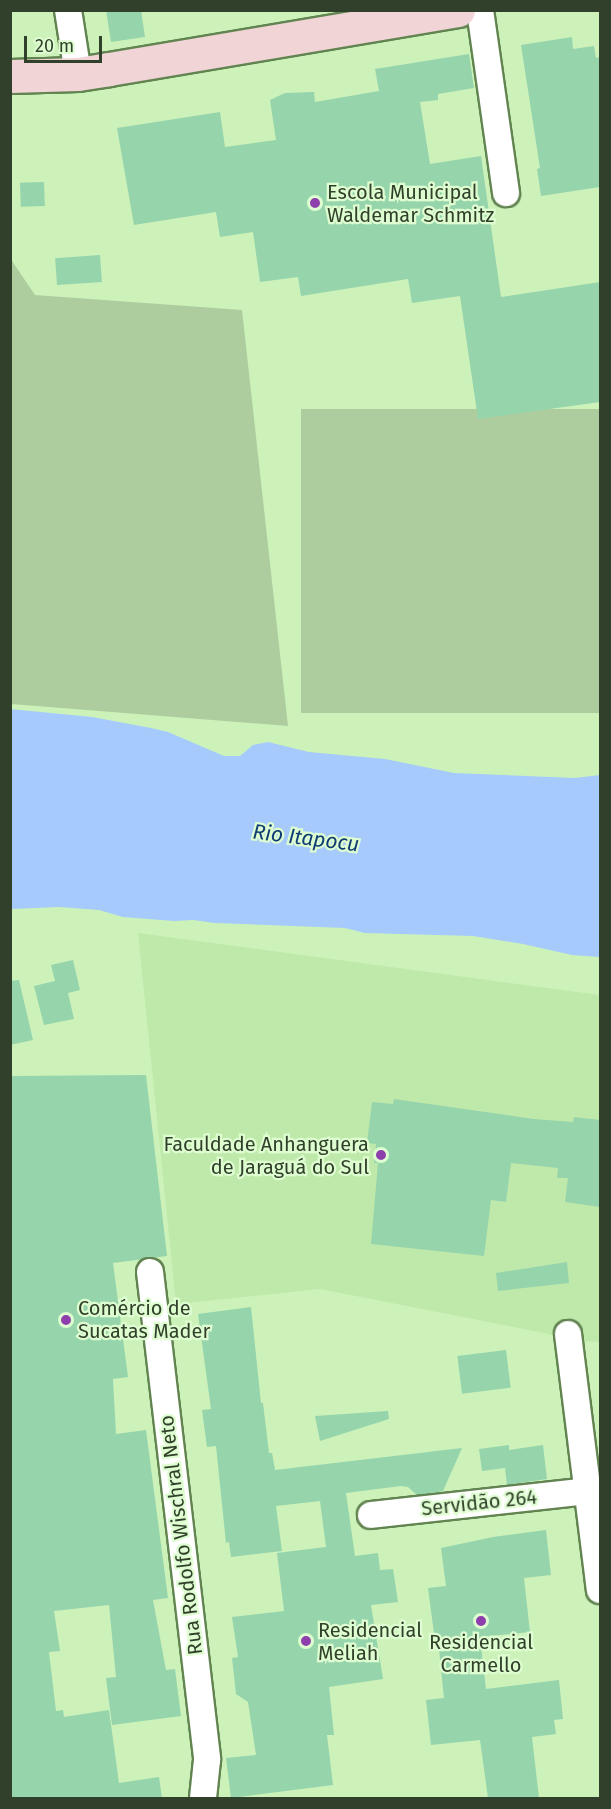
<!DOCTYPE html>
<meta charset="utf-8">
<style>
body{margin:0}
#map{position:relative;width:611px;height:1809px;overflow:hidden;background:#ccf2ba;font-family:"Fira Sans",sans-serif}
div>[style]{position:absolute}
.built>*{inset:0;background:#bfe9aa}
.green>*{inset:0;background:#aecd9f;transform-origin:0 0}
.water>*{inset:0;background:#a5cafb}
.building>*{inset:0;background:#96d4ac;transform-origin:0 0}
.roads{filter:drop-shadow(2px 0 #628451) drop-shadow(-2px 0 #628451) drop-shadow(0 2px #628451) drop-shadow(0 -2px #628451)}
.street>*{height:26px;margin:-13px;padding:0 13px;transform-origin:13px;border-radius:13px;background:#fff}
.secondary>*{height:33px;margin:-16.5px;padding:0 16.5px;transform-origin:16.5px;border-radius:16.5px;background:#f1d4d6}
.dots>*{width:16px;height:16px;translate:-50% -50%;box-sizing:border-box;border:3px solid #defdd0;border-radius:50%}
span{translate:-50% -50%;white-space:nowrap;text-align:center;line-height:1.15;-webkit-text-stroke:4.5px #defdd0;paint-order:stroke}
.poi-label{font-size:20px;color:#31402a}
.left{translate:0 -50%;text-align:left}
.right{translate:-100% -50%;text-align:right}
.street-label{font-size:20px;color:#31402a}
.water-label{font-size:21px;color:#0f3c72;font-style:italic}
.frame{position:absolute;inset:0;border:12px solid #31402a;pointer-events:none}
.scale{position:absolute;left:24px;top:36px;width:78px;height:27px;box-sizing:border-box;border:3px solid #31402a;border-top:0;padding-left:8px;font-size:18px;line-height:21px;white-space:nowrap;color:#31402a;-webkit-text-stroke:4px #defdd0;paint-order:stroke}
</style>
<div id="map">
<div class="built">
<i style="clip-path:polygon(138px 933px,600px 995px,600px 1342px,568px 1340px,544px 1333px,320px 1289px,176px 1304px)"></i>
</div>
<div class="green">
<i style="clip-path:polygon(10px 258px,35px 295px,242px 310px,288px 726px,11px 704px)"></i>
<i style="left:600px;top:409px;width:304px;height:299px;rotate:90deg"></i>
</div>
<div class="water">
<i style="clip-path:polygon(10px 709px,92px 717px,151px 728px,168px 732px,224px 756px,240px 756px,253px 745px,268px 742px,309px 752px,385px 759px,454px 773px,575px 778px,600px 775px,600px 957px,572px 955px,523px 944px,473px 936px,365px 933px,345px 928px,215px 923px,193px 920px,174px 921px,123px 917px,99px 910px,59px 907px,11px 909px)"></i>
</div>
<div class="building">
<i style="clip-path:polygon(106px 10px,141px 10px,145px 37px,111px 42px)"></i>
<i style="clip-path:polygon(572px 37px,573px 49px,594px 46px,596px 58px,600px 57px,600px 187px,541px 196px,537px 169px,540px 168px,521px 45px)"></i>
<i style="clip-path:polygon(469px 54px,474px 88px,438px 94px,438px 100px,420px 102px,430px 164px,481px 156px,501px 297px,600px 282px,600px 402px,478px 419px,460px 296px,412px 303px,408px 279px,301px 296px,298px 277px,260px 282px,253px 232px,220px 237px,216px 212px,134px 225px,117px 128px,220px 112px,225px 147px,276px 140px,270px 100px,285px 93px,314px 92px,315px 102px,379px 91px,375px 69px)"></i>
<i style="left:44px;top:182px;width:24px;height:24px;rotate:88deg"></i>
<i style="left:100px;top:255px;width:27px;height:45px;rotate:86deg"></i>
<i style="clip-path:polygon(73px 960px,80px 990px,68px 993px,74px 1019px,44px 1025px,34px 986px,55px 981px,51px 965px)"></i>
<i style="clip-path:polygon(19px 980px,33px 1040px,10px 1045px,10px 981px)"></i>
<i style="clip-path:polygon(146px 1075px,167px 1256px,113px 1263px,128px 1377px,113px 1379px,116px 1434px,146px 1430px,168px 1598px,153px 1600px,166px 1670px,175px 1669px,181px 1716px,112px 1725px,106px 1678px,116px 1677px,109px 1605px,54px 1611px,60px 1651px,49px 1652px,56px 1711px,63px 1710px,64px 1717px,109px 1710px,119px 1783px,159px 1777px,162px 1798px,10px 1798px,10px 1076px)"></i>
<i style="clip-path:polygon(394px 1099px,534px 1119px,573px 1122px,574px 1117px,600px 1120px,600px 1207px,565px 1202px,568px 1178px,557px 1178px,558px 1168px,511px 1163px,506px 1202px,491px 1200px,484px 1256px,371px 1244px,378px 1163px,374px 1163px,376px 1144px,367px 1143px,372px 1102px,393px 1104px)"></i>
<i style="clip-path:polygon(567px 1262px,569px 1283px,498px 1291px,496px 1273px)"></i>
<i style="clip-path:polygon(251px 1307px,261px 1403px,263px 1403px,269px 1453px,272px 1453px,275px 1470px,462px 1448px,443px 1491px,417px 1495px,408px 1487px,401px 1486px,346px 1493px,355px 1556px,378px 1553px,380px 1570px,393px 1569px,398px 1602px,371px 1605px,383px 1679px,329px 1687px,334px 1735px,327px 1735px,333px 1785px,231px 1798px,226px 1758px,256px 1755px,248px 1702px,236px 1694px,232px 1658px,238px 1657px,232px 1617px,284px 1611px,277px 1553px,326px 1547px,320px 1501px,276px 1506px,282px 1551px,231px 1557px,229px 1542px,226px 1543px,216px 1446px,207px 1447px,202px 1410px,211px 1409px,198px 1314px)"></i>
<i style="left:506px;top:1350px;width:38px;height:49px;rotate:83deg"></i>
<i style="clip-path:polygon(388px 1411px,389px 1419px,320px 1441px,315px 1416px)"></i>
<i style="clip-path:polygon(509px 1445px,509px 1450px,543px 1445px,547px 1479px,507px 1485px,505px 1468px,482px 1471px,479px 1449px)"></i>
<i style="clip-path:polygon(546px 1530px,551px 1575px,524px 1578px,530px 1632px,480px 1637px,486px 1689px,559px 1680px,563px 1719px,554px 1720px,556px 1734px,532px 1737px,539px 1798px,488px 1798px,480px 1740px,431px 1745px,426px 1700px,444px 1698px,438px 1640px,435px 1641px,428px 1588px,446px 1586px,441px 1548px,493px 1537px)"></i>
</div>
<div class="roads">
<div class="street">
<i style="left:68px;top:10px;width:65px;rotate:81.1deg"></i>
<i style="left:480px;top:10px;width:185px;rotate:81.9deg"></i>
<i style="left:150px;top:1272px;width:491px;rotate:83.3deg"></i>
<i style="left:207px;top:1760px;width:38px;rotate:96deg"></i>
<i style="left:568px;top:1334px;width:258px;rotate:82.9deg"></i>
<i style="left:371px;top:1515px;width:218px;rotate:-6.3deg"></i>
</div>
<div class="secondary">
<i style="left:10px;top:76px;width:68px;rotate:-1.7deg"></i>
<i style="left:78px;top:74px;width:31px;rotate:-9deg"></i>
<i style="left:109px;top:69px;width:354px;rotate:-9.6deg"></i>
</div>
</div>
<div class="dots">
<i style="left:315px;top:203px;background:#8e3ead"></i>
<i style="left:381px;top:1155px;background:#8e3ead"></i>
<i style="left:66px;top:1320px;background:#8e3ead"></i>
<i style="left:481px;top:1621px;background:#8e3ead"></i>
<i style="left:306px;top:1641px;background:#8e3ead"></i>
</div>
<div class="poi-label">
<span class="left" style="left:327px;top:204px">Escola Municipal<br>Waldemar Schmitz</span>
<span class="right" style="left:369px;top:1156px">Faculdade Anhanguera<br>de Jaraguá do Sul</span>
<span class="left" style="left:78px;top:1320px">Comércio de<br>Sucatas Mader</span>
<span class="left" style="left:318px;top:1642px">Residencial<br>Meliah</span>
<span style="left:481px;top:1654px">Residencial<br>Carmello</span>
</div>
<div class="street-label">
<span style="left:479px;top:1503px;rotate:-6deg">Servidão 264</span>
<span style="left:181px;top:1535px;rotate:-97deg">Rua Rodolfo Wischral Neto</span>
</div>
<div class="water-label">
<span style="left:306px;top:838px;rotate:7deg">Rio Itapocu</span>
</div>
<div class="frame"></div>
<div class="scale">20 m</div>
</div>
